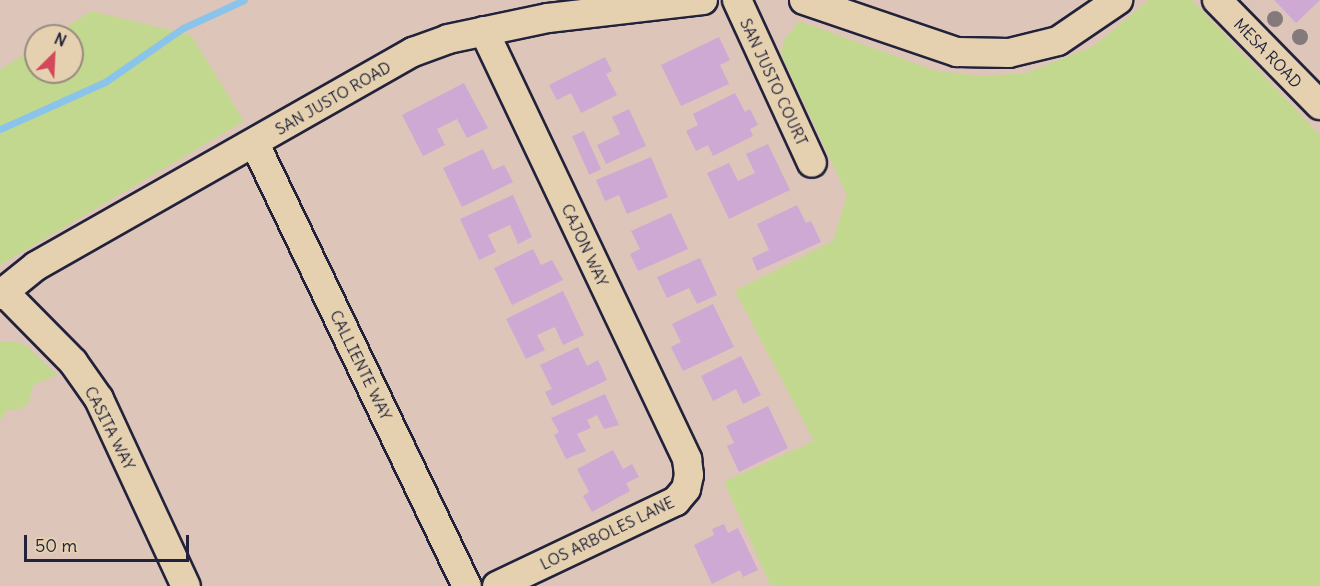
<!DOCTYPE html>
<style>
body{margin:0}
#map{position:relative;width:1320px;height:586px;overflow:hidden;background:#dec5ba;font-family:Delius,sans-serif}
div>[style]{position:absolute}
.green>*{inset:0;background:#c2d88e}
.stream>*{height:7px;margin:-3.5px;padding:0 3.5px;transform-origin:3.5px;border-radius:3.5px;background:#8bc4ea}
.building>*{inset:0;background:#cda9d3;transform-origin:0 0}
.roads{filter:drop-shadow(2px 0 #22223b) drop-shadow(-2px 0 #22223b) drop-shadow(0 2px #22223b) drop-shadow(0 -2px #22223b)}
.minor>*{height:28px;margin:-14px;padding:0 14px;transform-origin:14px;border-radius:14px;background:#e5d1af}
.trees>*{width:16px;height:16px;margin:-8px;border-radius:50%;background:#847a7b}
span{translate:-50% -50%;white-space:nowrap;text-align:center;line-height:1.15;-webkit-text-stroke:5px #e5d1af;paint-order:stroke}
.street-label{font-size:16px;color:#22223b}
.north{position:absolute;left:24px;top:24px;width:60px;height:60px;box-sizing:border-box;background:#e5d1af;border:2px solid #978b81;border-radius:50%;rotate:24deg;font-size:16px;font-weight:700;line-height:24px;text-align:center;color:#22223b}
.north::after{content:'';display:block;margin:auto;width:21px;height:27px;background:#d1495b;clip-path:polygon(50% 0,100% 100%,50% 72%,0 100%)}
.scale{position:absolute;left:24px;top:535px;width:165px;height:27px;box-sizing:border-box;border:3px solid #22223b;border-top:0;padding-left:8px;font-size:18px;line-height:21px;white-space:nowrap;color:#22223b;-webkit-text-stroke:4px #e5d1af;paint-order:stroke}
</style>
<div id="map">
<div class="green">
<i style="clip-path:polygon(1149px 0,1192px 0,1320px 135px,1320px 586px,771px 586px,724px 482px,814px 441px,735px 291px,833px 241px,847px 195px,781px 54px,784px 40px,799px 21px,936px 71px,984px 76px,1026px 73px,1094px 46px)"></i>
<i style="clip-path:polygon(91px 11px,191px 35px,244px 121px,0 265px,0 70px,36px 46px,36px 72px,72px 72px,72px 36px,52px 36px)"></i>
<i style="clip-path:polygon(15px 341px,28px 347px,57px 375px,33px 385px,29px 403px,18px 410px,8px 410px,0 420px,0 342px)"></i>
</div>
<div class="stream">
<i style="left:0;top:129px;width:115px;rotate:-24.1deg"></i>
<i style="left:105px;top:82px;width:95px;rotate:-34.7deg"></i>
<i style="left:183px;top:28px;width:67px;rotate:-24.7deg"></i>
</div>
<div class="building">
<i style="clip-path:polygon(1274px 0,1320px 0,1296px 23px)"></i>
<i style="clip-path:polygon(719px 37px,730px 60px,720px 65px,729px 84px,681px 106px,661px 65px)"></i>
<i style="clip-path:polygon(605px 57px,612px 71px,606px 74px,617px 95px,581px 113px,571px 93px,557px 100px,549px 85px)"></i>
<i style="clip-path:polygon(464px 83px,488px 128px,467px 138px,457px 119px,437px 129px,445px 145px,423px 156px,402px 115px)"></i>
<i style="clip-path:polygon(735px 93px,745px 112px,750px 109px,758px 125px,750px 129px,753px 136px,713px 156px,708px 145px,696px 151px,686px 131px,698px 125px,693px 114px)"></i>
<i style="clip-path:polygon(629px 109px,646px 146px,606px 164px,597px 145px,620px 134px,612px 117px)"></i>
<i style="left:584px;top:131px;width:42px;height:13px;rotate:66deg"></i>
<i style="clip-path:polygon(768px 144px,790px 190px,729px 219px,707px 173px,729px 163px,738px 181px,755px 173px,746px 154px)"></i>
<i style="clip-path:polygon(483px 149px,493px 170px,504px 165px,513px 182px,462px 207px,443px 168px)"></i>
<i style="clip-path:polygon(651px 157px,668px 197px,627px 214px,619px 195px,605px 201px,596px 180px)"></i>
<i style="clip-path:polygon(513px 195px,532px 237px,518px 244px,510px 225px,488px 235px,496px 252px,479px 260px,460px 219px)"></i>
<i style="clip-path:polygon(797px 205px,806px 223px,811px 221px,821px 242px,757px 271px,752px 258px,769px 250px,757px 224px)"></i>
<i style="clip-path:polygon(671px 213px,688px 249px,638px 271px,630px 254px,640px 249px,631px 231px)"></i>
<i style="clip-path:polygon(533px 249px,541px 265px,552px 260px,563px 280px,512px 305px,494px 268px)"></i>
<i style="clip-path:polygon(700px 258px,717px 295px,697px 304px,689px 288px,667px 298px,657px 277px)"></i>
<i style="clip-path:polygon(563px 291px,584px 335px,563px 345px,555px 327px,537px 335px,545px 350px,526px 359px,506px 319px)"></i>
<i style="clip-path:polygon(713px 304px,734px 347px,683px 371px,671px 347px,681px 342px,672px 324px)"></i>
<i style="clip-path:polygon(578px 347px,587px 366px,598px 360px,607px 380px,552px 406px,545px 392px,552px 389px,540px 365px)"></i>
<i style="clip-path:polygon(741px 356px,761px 395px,743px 404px,736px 389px,713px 401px,701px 376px)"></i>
<i style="clip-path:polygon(605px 394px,619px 425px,604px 429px,597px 415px,587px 420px,591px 428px,577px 434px,586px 451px,566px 459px,554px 435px,559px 432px,551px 418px)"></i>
<i style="clip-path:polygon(768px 406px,788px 448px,739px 472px,727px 446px,734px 443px,726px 426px)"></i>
<i style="clip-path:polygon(613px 450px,623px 469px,632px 464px,639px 477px,626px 483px,630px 491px,592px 512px,583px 496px,589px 492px,577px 469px)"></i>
<i style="clip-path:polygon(724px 524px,728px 533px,738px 528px,758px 570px,743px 577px,740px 570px,712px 584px,694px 545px,714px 535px,712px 529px)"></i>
</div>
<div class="roads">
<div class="minor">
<i style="left:737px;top:0;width:179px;rotate:65.3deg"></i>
<i style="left:804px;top:0;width:162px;rotate:18.8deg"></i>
<i style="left:957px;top:52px;width:52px;rotate:1.1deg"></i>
<i style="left:1009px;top:53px;width:50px;rotate:-13.8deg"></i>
<i style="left:1058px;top:41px;width:73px;rotate:-34.3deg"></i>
<i style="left:1217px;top:0;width:147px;rotate:45.6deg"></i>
<i style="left:484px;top:31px;width:474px;rotate:64.6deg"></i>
<i style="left:687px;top:459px;width:16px;rotate:83deg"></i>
<i style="left:689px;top:475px;width:14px;rotate:102deg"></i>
<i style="left:686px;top:489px;width:16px;rotate:130deg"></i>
<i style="left:676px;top:501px;width:198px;rotate:154.6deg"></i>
<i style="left:255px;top:144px;width:490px;rotate:64.4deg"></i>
<i style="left:3px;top:291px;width:100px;rotate:45.4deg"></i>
<i style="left:73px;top:362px;width:45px;rotate:54.9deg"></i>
<i style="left:99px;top:399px;width:206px;rotate:65.1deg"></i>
<i style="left:0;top:295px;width:46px;rotate:-38.9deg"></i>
<i style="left:36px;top:266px;width:434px;rotate:-29.6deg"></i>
<i style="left:413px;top:52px;width:37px;rotate:-20deg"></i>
<i style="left:448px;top:39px;width:102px;rotate:-11.9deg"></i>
<i style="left:548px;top:18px;width:156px;rotate:-6.6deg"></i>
</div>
</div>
<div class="trees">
<i style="left:1275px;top:19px"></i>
<i style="left:1300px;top:37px"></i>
</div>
<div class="street-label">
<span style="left:1268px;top:53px;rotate:46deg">MESA ROAD</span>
<span style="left:774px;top:82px;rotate:65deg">SAN JUSTO COURT</span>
<span style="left:333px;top:98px;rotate:-30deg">SAN JUSTO ROAD</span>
<span style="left:585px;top:245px;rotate:65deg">CAJON WAY</span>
<span style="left:361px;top:365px;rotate:64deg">CALLIENTE WAY</span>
<span style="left:110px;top:428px;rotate:63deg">CASITA WAY</span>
<span style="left:607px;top:533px;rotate:-26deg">LOS ARBOLES LANE</span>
</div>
<div class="north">N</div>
<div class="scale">50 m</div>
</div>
